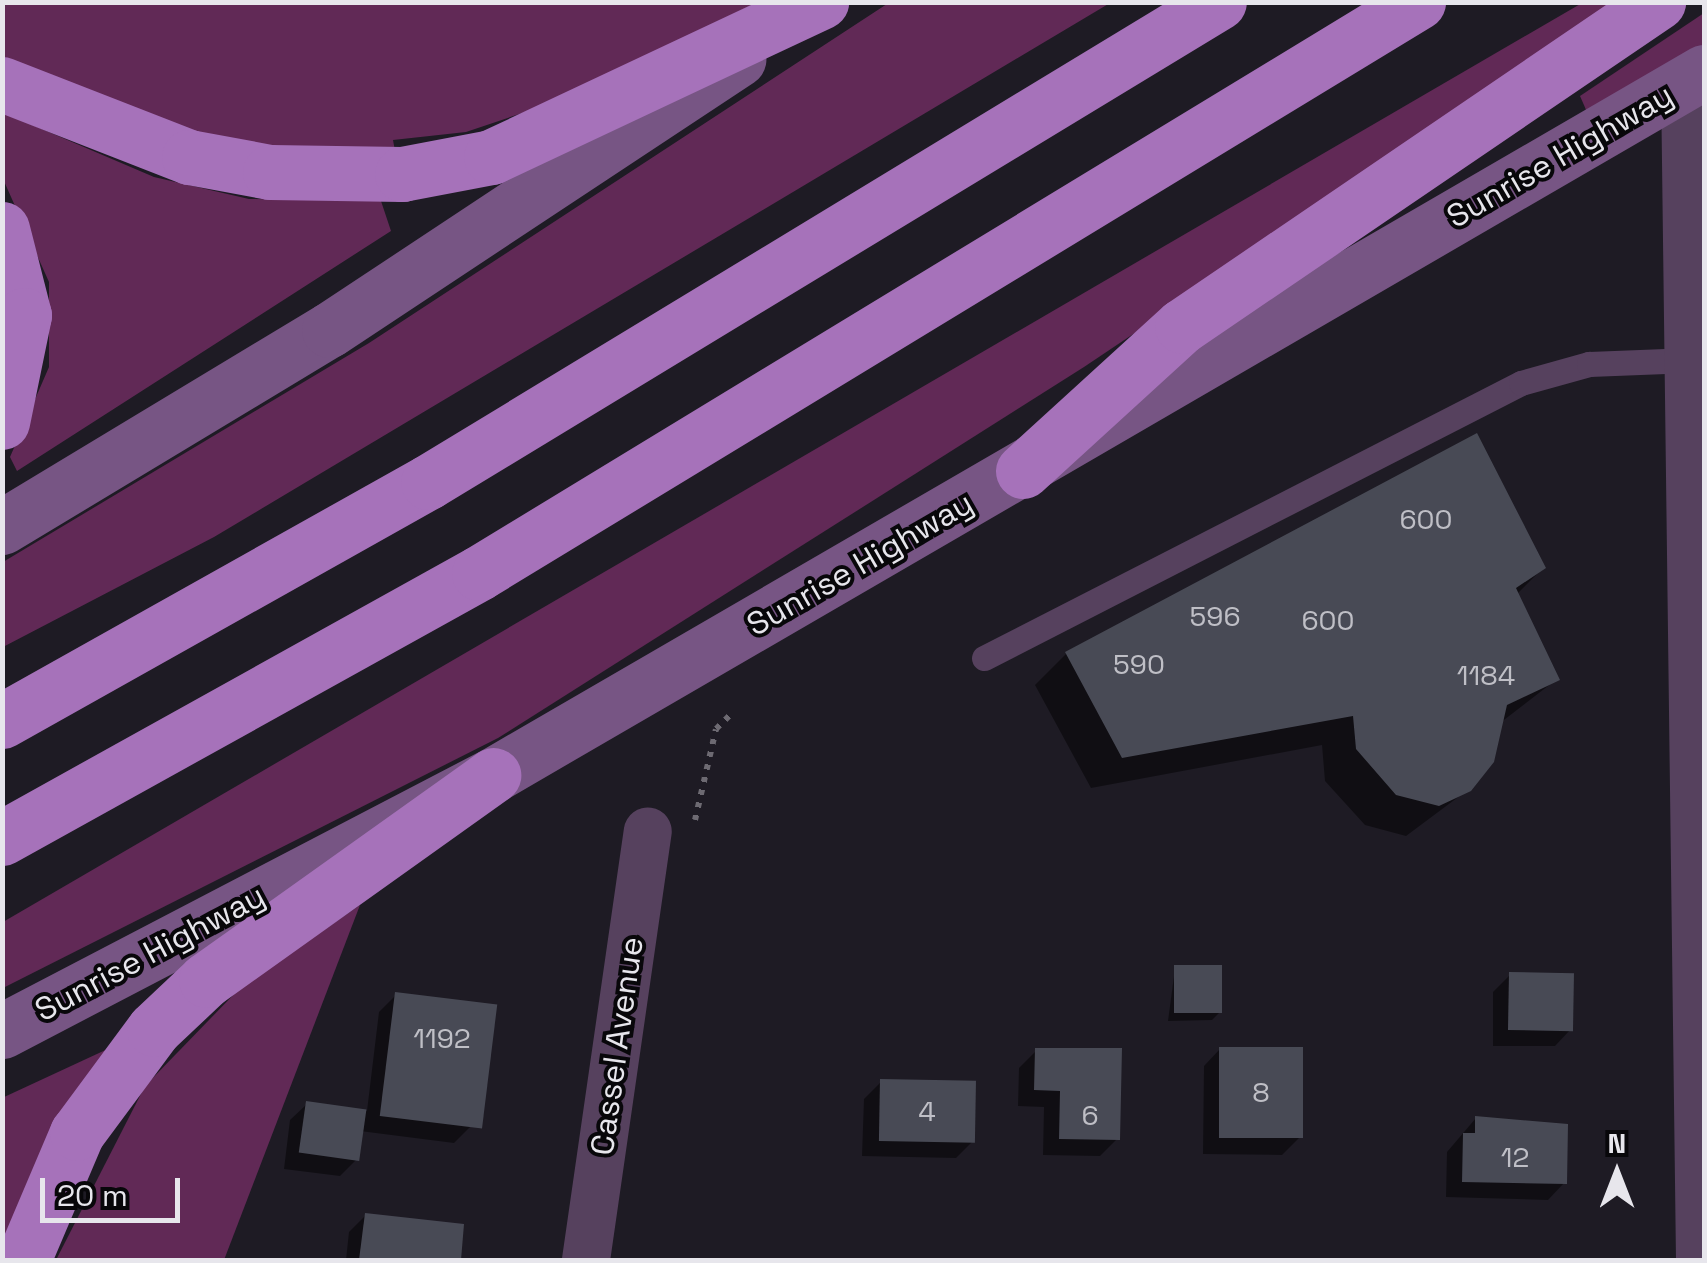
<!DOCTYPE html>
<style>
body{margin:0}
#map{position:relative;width:1707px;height:1263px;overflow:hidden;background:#1e1b24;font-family:"Space Grotesk",sans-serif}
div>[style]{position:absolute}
.green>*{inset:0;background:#612956}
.shadow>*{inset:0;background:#0007}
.building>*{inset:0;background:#484a55;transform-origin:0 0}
.path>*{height:6px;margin-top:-3px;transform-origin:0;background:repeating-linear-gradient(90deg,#6d6a72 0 5px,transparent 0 13px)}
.lane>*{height:25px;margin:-12.5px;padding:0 12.5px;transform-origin:12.5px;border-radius:12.5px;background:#56415e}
.street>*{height:48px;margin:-24px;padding:0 24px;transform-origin:24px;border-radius:24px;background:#56415e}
.secondary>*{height:55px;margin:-27.5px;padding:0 27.5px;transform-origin:27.5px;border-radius:27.5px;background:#775584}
.highway>*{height:55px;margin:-27.5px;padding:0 27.5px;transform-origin:27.5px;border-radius:27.5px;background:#a672ba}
span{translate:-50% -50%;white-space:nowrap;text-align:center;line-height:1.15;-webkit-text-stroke:8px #08070a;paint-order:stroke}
.number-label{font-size:28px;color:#bfbfc6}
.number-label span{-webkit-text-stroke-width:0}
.street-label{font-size:32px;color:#e7e6ec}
.frame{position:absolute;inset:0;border:5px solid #e7e6ec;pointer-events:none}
.north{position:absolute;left:1567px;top:1123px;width:100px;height:100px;-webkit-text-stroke:8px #08070a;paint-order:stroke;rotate:0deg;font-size:28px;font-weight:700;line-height:40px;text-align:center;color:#e7e6ec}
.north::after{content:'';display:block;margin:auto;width:35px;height:45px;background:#e7e6ec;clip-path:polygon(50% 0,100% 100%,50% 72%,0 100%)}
.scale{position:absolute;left:40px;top:1178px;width:140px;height:45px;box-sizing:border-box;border:5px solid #e7e6ec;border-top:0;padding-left:12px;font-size:30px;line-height:35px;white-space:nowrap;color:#e7e6ec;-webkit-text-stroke:8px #08070a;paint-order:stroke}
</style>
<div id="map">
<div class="green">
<i style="clip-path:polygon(890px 2px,1110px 3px,214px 537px,3px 647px,3px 562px,369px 343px)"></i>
<i style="clip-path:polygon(3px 3px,756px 3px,555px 102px,466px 132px,393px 140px,397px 162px,281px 159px,156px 127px,3px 58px)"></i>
<i style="clip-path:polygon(1582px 3px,1627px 3px,1084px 367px,498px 738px,3px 988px,3px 922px)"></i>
<i style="clip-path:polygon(1704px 13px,1704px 53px,1590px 119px,1580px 96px)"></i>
<i style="clip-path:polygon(2px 112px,154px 177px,249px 199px,381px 201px,391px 231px,17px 471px,10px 457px,49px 367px,49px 282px,3px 179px)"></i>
<i style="clip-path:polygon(360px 905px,224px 1260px,56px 1260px,145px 1086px,241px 987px)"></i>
<i style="clip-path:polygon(140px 1034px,2px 1260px,2px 1098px)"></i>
</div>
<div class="shadow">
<i style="clip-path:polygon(1543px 568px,1516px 595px,1557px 679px,1500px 723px,1469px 789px,1406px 836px,1365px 825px,1325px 781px,1322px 745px,1091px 788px,1035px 685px,1066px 654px)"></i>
<i style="clip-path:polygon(1175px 969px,1220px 1012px,1212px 1020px,1168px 1021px)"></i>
<i style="clip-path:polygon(1510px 975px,1571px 1029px,1555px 1046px,1493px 1046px,1493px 992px)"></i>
<i style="clip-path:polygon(396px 995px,471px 1126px,454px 1143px,360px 1131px,357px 1159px,340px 1176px,284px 1169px,290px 1120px,307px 1104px,367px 1111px,379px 1012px)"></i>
<i style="clip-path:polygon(1220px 1049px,1299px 1138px,1282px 1155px,1203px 1154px,1204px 1066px)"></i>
<i style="clip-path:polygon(1036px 1051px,1117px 1139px,1100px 1156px,1043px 1155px,1044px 1107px,1018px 1106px,1019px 1068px)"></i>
<i style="clip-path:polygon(881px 1082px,973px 1141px,956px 1158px,862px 1156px,864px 1099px)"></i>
<i style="clip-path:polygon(1476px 1118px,1564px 1183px,1548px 1200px,1446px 1197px,1447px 1152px)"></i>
<i style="clip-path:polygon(366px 1215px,462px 1226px,457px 1260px,346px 1260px,349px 1232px)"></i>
</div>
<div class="building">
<i style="clip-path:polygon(1477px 433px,1546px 568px,1516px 588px,1560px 680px,1507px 705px,1494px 762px,1471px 791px,1439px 806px,1396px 795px,1356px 749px,1353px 716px,1122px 758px,1065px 652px)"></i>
<i style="left:1222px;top:965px;width:48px;height:48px;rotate:90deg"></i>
<i style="left:1509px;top:972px;width:65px;height:58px;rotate:1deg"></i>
<i style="left:395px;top:992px;width:103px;height:125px;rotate:7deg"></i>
<i style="left:1219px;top:1047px;width:84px;height:91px"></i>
<i style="clip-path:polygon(1035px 1048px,1122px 1048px,1120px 1140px,1059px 1139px,1060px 1091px,1034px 1090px)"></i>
<i style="left:880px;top:1079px;width:96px;height:62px;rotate:1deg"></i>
<i style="left:306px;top:1101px;width:61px;height:52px;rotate:8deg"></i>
<i style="clip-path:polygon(1475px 1116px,1568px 1124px,1567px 1184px,1462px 1182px,1463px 1133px,1475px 1133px)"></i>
<i style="clip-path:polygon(365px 1213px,464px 1224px,461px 1260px,359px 1260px)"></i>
</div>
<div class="path">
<i style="left:695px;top:820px;width:93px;rotate:-77deg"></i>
<i style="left:716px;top:729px;width:20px;rotate:-45deg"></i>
</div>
<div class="lane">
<i style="left:984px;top:658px;width:603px;rotate:-27.12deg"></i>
<i style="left:1521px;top:383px;width:71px;rotate:-15.6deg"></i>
<i style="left:1589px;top:364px;width:102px;rotate:-2.2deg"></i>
</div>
<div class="street">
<i style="left:1685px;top:83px;width:1177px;rotate:89.27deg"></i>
<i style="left:586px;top:1260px;width:433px;rotate:-81.8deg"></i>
</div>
<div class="secondary">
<i style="left:2px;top:527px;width:382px;rotate:-31.1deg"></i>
<i style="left:329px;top:330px;width:491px;rotate:-33.5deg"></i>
<i style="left:2px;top:1031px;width:554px;rotate:-27.54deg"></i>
<i style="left:493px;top:775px;width:1400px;rotate:-30.14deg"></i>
</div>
<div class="highway">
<i style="left:2px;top:84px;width:201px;rotate:21.3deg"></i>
<i style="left:189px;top:157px;width:82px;rotate:10.5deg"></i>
<i style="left:270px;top:172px;width:132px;rotate:0.9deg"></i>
<i style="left:402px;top:174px;width:91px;rotate:-10.8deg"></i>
<i style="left:491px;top:157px;width:365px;rotate:-25.2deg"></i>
<i style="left:2px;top:229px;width:89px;rotate:75.7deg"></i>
<i style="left:24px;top:315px;width:109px;rotate:101.6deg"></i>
<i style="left:1023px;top:471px;width:215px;rotate:-42.4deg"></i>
<i style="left:1182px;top:326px;width:576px;rotate:-34.24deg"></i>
<i style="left:2px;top:721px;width:488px;rotate:-29.3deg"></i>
<i style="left:428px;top:482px;width:925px;rotate:-31.25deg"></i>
<i style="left:2px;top:838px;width:546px;rotate:-29.05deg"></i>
<i style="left:479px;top:573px;width:1099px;rotate:-31.3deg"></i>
<i style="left:23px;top:1260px;width:138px;rotate:-67deg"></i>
<i style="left:77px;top:1133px;width:129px;rotate:-53.5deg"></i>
<i style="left:154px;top:1029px;width:71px;rotate:-43.3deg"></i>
<i style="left:206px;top:980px;width:353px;rotate:-35.5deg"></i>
</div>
<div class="number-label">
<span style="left:1426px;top:519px">600</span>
<span style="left:1215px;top:616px">596</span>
<span style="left:1328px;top:620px">600</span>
<span style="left:1139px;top:664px">590</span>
<span style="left:1486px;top:675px">1184</span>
<span style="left:442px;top:1038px">1192</span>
<span style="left:1261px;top:1092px">8</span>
<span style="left:927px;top:1111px">4</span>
<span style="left:1090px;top:1115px">6</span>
<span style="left:1515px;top:1157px">12</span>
</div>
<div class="street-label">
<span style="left:1560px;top:156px;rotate:-30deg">Sunrise Highway</span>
<span style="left:860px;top:564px;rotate:-30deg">Sunrise Highway</span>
<span style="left:150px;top:953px;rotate:-28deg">Sunrise Highway</span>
<span style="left:617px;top:1046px;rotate:-82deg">Cassel Avenue</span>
</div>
<div class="frame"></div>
<div class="north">N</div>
<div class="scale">20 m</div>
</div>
